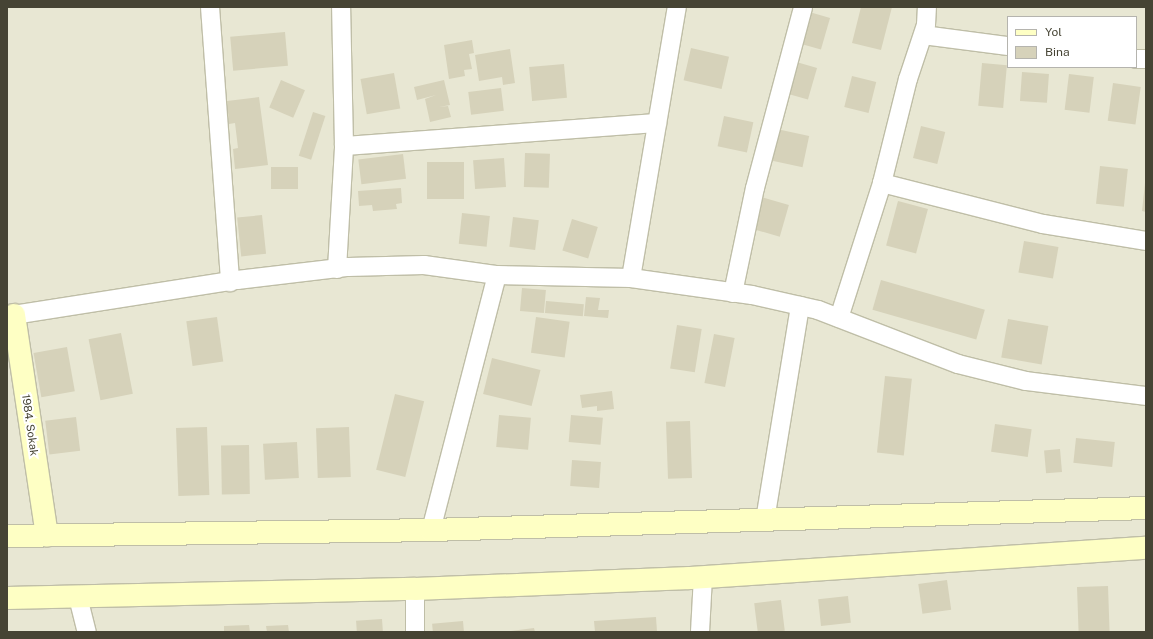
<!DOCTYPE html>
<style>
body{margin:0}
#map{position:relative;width:1153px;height:639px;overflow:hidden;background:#f3f3e5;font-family:"Public Sans",sans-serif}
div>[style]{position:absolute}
.residential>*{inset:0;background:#e8e7d3}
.building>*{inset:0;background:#d6d2ba;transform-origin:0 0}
.roads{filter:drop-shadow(1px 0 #bfbea7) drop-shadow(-1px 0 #bfbea7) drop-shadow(0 1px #bfbea7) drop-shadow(0 -1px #bfbea7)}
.street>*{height:18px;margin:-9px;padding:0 9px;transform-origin:9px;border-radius:9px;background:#fff}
.secondary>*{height:22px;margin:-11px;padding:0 11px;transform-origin:11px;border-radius:11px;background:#feffc4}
span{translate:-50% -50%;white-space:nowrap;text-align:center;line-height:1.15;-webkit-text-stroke:4px #fff;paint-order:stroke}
.street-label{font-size:11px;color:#464434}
.frame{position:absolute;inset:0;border:8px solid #464434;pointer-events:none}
.legend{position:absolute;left:1007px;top:16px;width:130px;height:52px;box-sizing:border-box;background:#fff;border:1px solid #b5b4ae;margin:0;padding:5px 7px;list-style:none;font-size:12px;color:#464434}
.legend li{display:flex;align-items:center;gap:8px;height:20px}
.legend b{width:20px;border:1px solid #b5b4ae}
</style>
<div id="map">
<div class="residential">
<i style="clip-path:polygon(evenodd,7px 7px,1146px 7px,1146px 632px,7px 632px,7px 7px,1008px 17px,1136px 17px,1136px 67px,1008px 67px,1008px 17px)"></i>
</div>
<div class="building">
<i style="clip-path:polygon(861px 7px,892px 7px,881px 50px,852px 43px)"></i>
<i style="left:806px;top:11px;width:25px;height:33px;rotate:16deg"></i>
<i style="left:285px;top:32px;width:34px;height:55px;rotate:85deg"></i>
<i style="clip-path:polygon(472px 40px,474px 53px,469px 54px,472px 69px,464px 70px,465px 76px,449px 79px,444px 45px)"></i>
<i style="left:691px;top:48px;width:39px;height:33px;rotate:13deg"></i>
<i style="clip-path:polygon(510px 49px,515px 83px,503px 85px,502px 77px,479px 81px,475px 55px)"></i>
<i style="left:793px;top:61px;width:25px;height:33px;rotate:16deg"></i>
<i style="left:982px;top:63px;width:25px;height:43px;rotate:5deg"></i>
<i style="left:564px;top:64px;width:34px;height:35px;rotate:85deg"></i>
<i style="left:1022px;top:72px;width:27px;height:29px;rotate:4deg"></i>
<i style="left:394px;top:73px;width:36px;height:34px;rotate:80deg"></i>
<i style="left:1069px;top:74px;width:25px;height:36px;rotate:7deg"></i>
<i style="left:852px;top:76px;width:25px;height:32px;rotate:14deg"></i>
<i style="left:281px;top:80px;width:26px;height:30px;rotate:23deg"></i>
<i style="clip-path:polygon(444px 80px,450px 105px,439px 107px,448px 106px,451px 117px,430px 122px,425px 99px,436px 95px,417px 100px,414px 87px)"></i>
<i style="left:1113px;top:83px;width:28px;height:38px;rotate:8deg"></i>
<i style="left:501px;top:88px;width:23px;height:33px;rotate:83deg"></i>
<i style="clip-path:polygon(259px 97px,268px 165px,235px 169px,233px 149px,238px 148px,235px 123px,229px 124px,227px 101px)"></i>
<i style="left:313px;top:112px;width:13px;height:46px;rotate:18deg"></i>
<i style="left:724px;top:116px;width:30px;height:31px;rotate:12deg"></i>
<i style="left:921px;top:126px;width:25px;height:33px;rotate:14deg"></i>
<i style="left:772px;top:128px;width:38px;height:32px;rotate:12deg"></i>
<i style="left:525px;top:153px;width:25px;height:34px;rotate:2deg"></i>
<i style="left:403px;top:154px;width:25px;height:45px;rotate:83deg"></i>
<i style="left:504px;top:158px;width:29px;height:31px;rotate:86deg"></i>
<i style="left:464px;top:162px;width:37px;height:37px;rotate:90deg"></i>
<i style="left:1100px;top:166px;width:28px;height:38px;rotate:6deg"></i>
<i style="left:298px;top:167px;width:22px;height:27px;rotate:90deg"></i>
<i style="clip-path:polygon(1145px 183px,1146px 183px,1146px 212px,1142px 211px)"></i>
<i style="clip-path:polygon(401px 188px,402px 203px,396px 204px,397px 209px,373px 211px,372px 205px,359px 206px,358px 191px)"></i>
<i style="left:761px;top:197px;width:29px;height:33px;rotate:16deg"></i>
<i style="left:898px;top:201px;width:31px;height:46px;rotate:15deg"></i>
<i style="left:462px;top:213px;width:28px;height:31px;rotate:6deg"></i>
<i style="left:262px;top:215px;width:39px;height:25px;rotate:84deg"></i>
<i style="left:513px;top:217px;width:26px;height:30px;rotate:7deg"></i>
<i style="left:572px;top:219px;width:27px;height:33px;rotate:17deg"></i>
<i style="left:1024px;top:241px;width:35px;height:32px;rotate:10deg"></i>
<i style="left:881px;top:280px;width:108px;height:31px;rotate:16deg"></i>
<i style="left:522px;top:288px;width:24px;height:23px;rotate:5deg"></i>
<i style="clip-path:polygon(586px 297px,600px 298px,598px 310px,609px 310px,608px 318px,584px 316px)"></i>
<i style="left:546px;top:301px;width:38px;height:12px;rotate:5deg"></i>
<i style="left:217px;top:317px;width:45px;height:31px;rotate:82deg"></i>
<i style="left:536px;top:317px;width:34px;height:36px;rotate:8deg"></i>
<i style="left:1008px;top:319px;width:41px;height:39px;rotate:10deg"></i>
<i style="left:677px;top:325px;width:25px;height:44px;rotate:9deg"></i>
<i style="left:121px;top:333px;width:62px;height:33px;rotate:79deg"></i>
<i style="left:714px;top:334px;width:21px;height:50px;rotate:11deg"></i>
<i style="left:67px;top:347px;width:45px;height:34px;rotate:80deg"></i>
<i style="left:492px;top:358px;width:50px;height:37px;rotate:14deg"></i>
<i style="left:885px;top:376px;width:27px;height:77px;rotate:6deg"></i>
<i style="clip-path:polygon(612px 391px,614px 409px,597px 411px,597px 406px,582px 408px,580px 395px)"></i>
<i style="left:395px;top:394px;width:30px;height:78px;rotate:14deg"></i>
<i style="left:499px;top:415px;width:32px;height:32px;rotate:5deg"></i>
<i style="left:571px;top:415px;width:32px;height:27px;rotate:5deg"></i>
<i style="left:76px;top:417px;width:34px;height:31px;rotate:83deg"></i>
<i style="left:690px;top:421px;width:57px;height:24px;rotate:88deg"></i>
<i style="left:995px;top:424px;width:37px;height:28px;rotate:8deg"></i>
<i style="left:207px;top:427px;width:68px;height:31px;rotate:88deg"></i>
<i style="left:349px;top:427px;width:50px;height:33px;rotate:88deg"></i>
<i style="left:1076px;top:438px;width:39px;height:25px;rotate:6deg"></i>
<i style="left:297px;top:442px;width:36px;height:34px;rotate:87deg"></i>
<i style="left:249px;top:445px;width:49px;height:28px;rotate:89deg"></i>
<i style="left:1060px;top:449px;width:23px;height:16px;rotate:85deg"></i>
<i style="left:572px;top:460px;width:29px;height:26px;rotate:4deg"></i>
<i style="left:947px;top:580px;width:30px;height:29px;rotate:82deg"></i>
<i style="left:1108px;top:586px;width:46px;height:31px;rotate:88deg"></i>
<i style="left:848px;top:596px;width:27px;height:30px;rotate:84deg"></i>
<i style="left:781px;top:600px;width:31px;height:27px;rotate:83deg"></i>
<i style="clip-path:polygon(656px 617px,657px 632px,595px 632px,594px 621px)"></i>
<i style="left:382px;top:619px;width:13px;height:26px;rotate:86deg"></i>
<i style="left:463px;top:621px;width:11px;height:31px;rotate:85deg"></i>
<i style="clip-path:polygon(249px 625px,250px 632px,224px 632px,224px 626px)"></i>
<i style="clip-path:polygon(288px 625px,289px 632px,267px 632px,266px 626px)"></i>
<i style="clip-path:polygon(534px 628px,535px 632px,511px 632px,511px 631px)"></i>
</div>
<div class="roads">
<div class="street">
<i style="left:210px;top:7px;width:276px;rotate:85.8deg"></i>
<i style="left:923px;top:35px;width:86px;rotate:7.4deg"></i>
<i style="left:1136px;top:59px;width:10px"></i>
<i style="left:344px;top:146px;width:314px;rotate:-4.2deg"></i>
<i style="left:882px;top:183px;width:166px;rotate:14.3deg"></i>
<i style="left:1043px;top:224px;width:104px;rotate:9.4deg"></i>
<i style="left:337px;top:269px;width:123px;rotate:-86.7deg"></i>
<i style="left:344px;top:146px;width:139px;rotate:-91.2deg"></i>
<i style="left:631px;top:278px;width:275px;rotate:-80.4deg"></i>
<i style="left:733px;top:293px;width:107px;rotate:-78.2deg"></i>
<i style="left:755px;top:188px;width:187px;rotate:-75.1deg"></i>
<i style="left:7px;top:316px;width:233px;rotate:-8.9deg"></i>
<i style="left:237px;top:280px;width:112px;rotate:-6.7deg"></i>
<i style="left:348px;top:267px;width:76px;rotate:-1.5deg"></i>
<i style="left:424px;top:265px;width:74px;rotate:7.8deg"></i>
<i style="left:497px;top:275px;width:134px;rotate:1.3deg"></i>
<i style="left:631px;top:278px;width:122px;rotate:8deg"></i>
<i style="left:752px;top:295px;width:68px;rotate:12.8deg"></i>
<i style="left:818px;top:310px;width:150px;rotate:21.1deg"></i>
<i style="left:958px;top:364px;width:70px;rotate:14deg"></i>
<i style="left:1026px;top:381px;width:121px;rotate:7.1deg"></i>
<i style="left:839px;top:318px;width:142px;rotate:-72.3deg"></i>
<i style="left:882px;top:183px;width:107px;rotate:-76deg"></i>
<i style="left:908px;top:79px;width:57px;rotate:-71.6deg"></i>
<i style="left:926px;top:25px;width:18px;rotate:-87deg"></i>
<i style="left:765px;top:520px;width:217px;rotate:-80.7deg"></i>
<i style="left:431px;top:530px;width:263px;rotate:-75.5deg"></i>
<i style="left:415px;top:589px;width:43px;rotate:90deg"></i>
<i style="left:78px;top:597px;width:36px;rotate:76deg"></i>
<i style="left:700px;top:632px;width:55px;rotate:-86.9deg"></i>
</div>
<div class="secondary">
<i style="left:14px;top:315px;width:223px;rotate:81.5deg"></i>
<i style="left:7px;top:536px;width:424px;rotate:-0.8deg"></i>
<i style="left:431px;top:530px;width:715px;rotate:-1.76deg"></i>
<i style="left:7px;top:598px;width:408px;rotate:-1.3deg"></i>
<i style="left:415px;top:589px;width:275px;rotate:-2.3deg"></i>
<i style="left:690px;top:578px;width:457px;rotate:-3.8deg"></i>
</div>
</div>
<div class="street-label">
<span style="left:30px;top:425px;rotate:82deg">1984. Sokak</span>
</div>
<div class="frame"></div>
<ul class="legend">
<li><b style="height:5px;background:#feffc4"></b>Yol</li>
<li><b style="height:11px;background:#d6d2ba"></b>Bina</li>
</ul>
</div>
